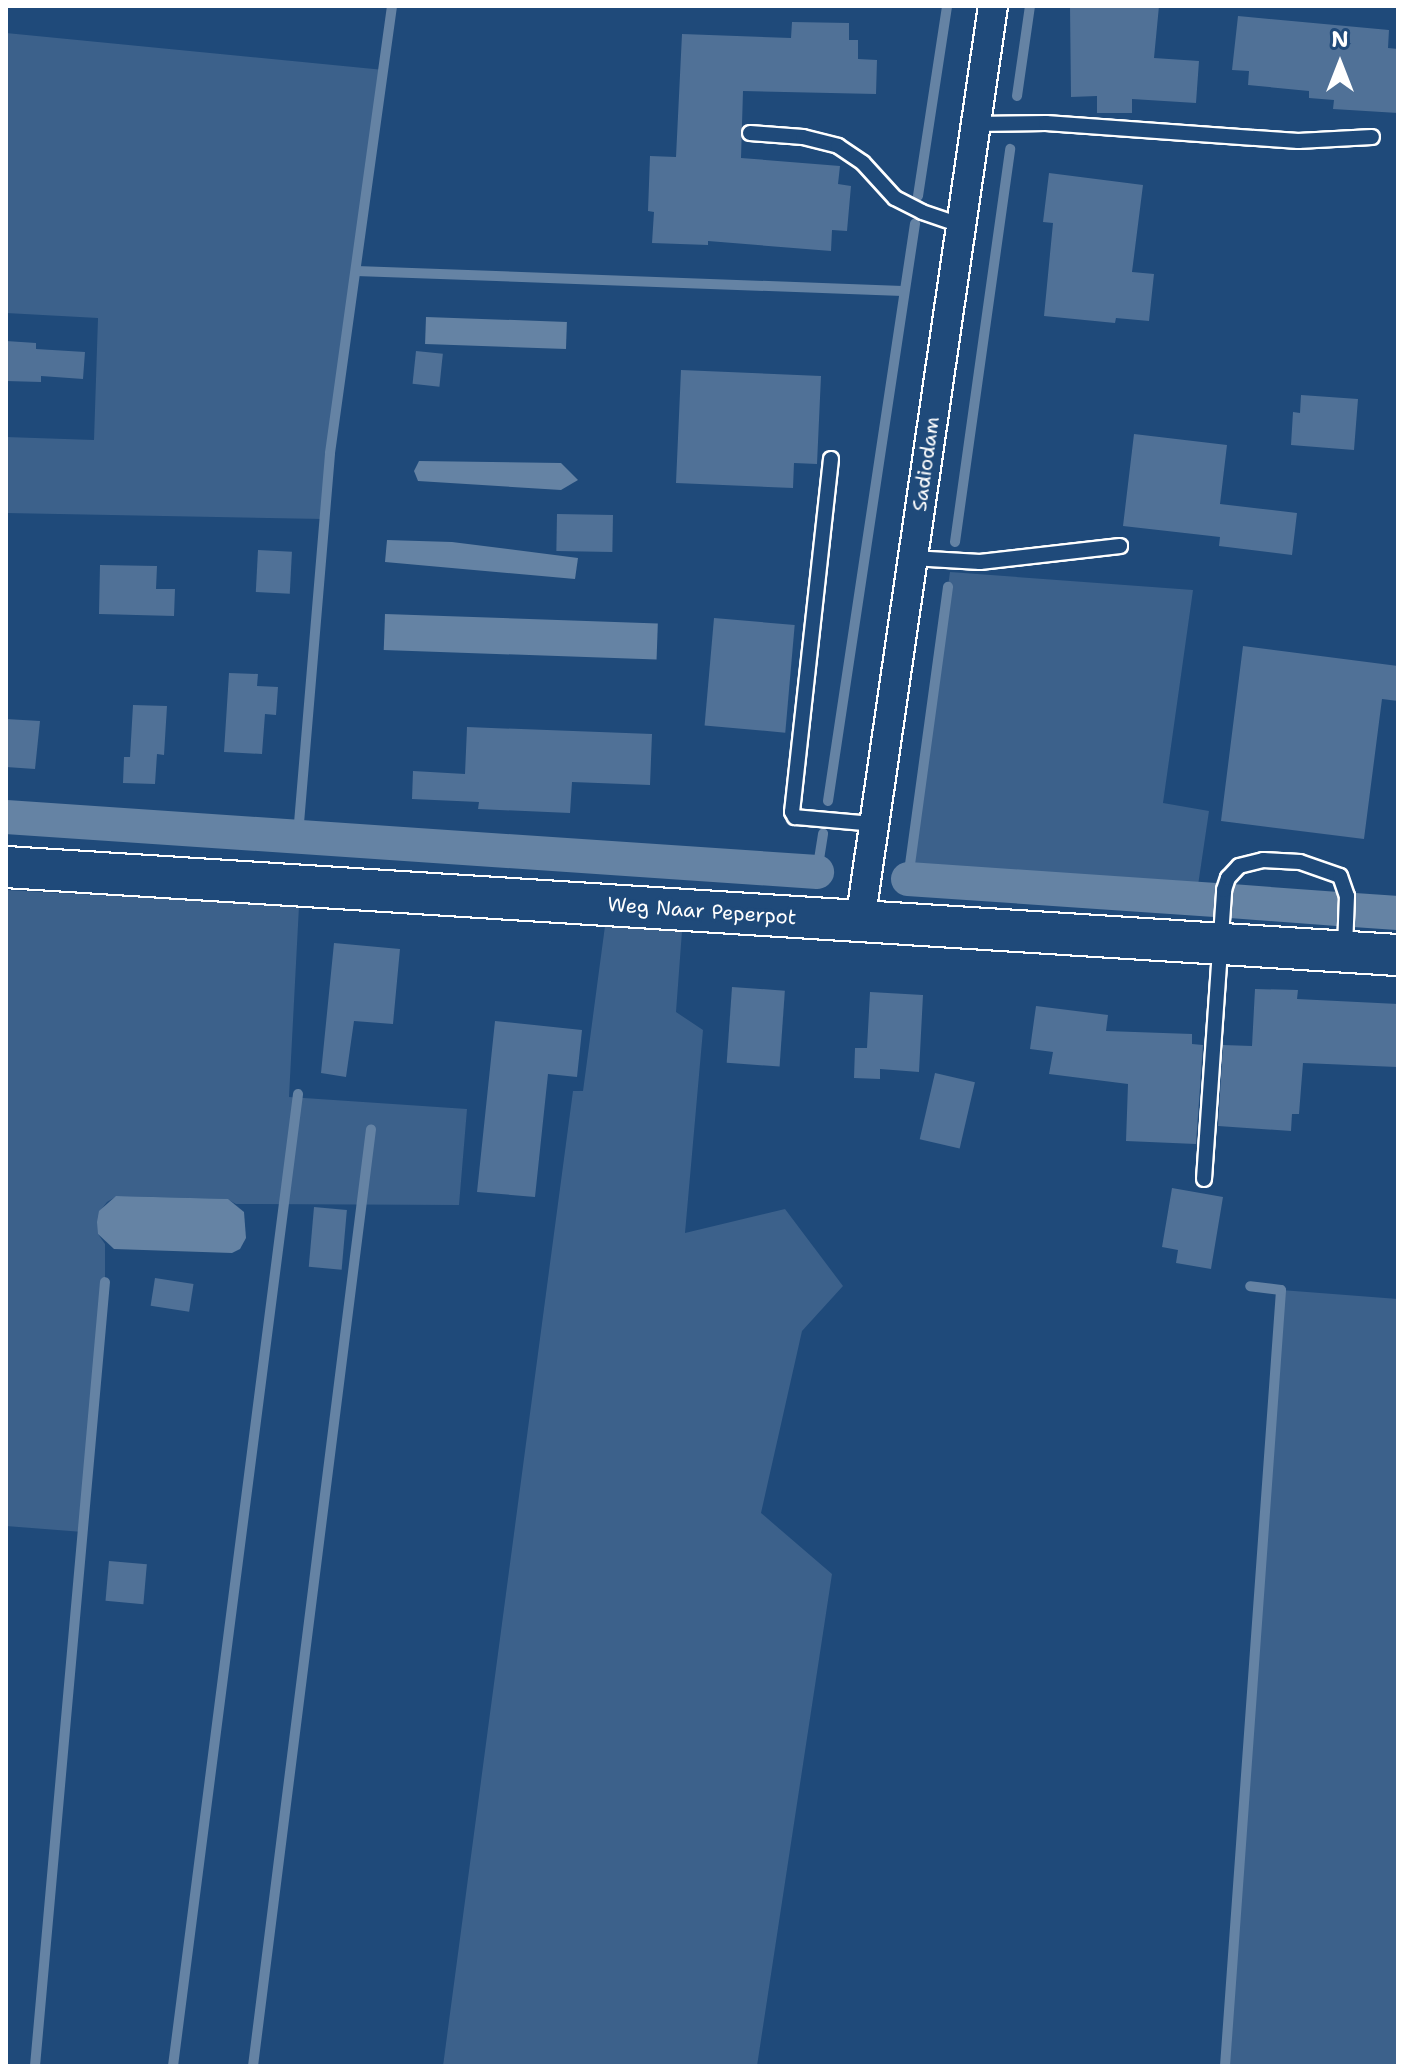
<!DOCTYPE html>
<style>
body{margin:0}
#map{position:relative;width:1404px;height:2072px;overflow:hidden;background:#1f4a7a;font-family:"Shantell Sans",sans-serif}
div>[style]{position:absolute}
.green>*{inset:0;background:#3c618b}
.water>*{inset:0;background:#6583a4;transform-origin:0 0}
.stream>*{height:10px;margin:-5px;padding:0 5px;transform-origin:5px;border-radius:5px;background:#6583a4}
.canal>*{height:34px;margin:-17px;padding:0 17px;transform-origin:17px;border-radius:17px;background:#6583a4}
.building>*{inset:0;background:#507197;transform-origin:0 0}
.roads{filter:drop-shadow(2px 0 #fff) drop-shadow(-2px 0 #fff) drop-shadow(0 2px #fff) drop-shadow(0 -2px #fff)}
.lane>*{height:14px;margin:-7px;padding:0 7px;transform-origin:7px;border-radius:7px;background:#1f4a7a}
.street>*{height:28px;margin:-14px;padding:0 14px;transform-origin:14px;border-radius:14px;background:#1f4a7a}
.secondary>*{height:40px;margin:-20px;padding:0 20px;transform-origin:20px;border-radius:20px;background:#1f4a7a}
span{translate:-50% -50%;white-space:nowrap;text-align:center;line-height:1.15;-webkit-text-stroke:7px #1f4a7a;paint-order:stroke}
.street-label{font-size:20px;color:#fff}
.frame{position:absolute;inset:0;border:8px solid #fff;pointer-events:none}
.north{position:absolute;left:1300px;top:24px;width:80px;height:80px;-webkit-text-stroke:6px #1f4a7a;paint-order:stroke;rotate:0deg;font-size:22px;font-weight:700;line-height:32px;text-align:center;color:#fff}
.north::after{content:'';display:block;margin:auto;width:28px;height:36px;background:#fff;clip-path:polygon(50% 0,100% 100%,50% 72%,0 100%)}
</style>
<div id="map">
<div class="green">
<i style="clip-path:polygon(6px 33px,384px 70px,330px 453px,324px 519px,6px 513px,6px 437px,94px 440px,98px 318px,6px 313px)"></i>
<i style="clip-path:polygon(950px 572px,1193px 590px,1163px 803px,1209px 811px,1196px 899px,909px 873px)"></i>
<i style="clip-path:polygon(6px 890px,299px 906px,289px 1097px,467px 1109px,459px 1205px,236px 1204px,227px 1199px,117px 1196px,107px 1202px,100px 1211px,98px 1234px,105px 1244px,105px 1282px,83px 1532px,6px 1526px)"></i>
<i style="clip-path:polygon(605px 926px,682px 931px,676px 1012px,703px 1030px,685px 1233px,785px 1209px,843px 1286px,802px 1331px,761px 1513px,832px 1574px,757px 2066px,443px 2066px,573px 1091px,583px 1091px)"></i>
<i style="clip-path:polygon(1281px 1290px,1398px 1299px,1398px 2066px,1225px 2066px)"></i>
</div>
<div class="water">
<i style="left:426px;top:317px;width:141px;height:27px;rotate:2deg"></i>
<i style="clip-path:polygon(419px 461px,561px 463px,578px 480px,561px 490px,418px 481px,414px 471px)"></i>
<i style="clip-path:polygon(387px 540px,452px 542px,578px 558px,575px 579px,385px 562px)"></i>
<i style="left:385px;top:614px;width:273px;height:36px;rotate:2deg"></i>
<i style="clip-path:polygon(116px 1196px,228px 1199px,244px 1212px,246px 1238px,240px 1249px,232px 1253px,114px 1249px,98px 1234px,97px 1222px,99px 1211px)"></i>
</div>
<div class="stream">
<i style="left:1017px;top:96px;width:91px;rotate:-81.8deg"></i>
<i style="left:918px;top:196px;width:192px;rotate:-81.3deg"></i>
<i style="left:356px;top:271px;width:547px;rotate:2.09deg"></i>
<i style="left:955px;top:542px;width:397px;rotate:-82deg"></i>
<i style="left:828px;top:801px;width:584px;rotate:-81.43deg"></i>
<i style="left:298px;top:835px;width:383px;rotate:-85.2deg"></i>
<i style="left:330px;top:453px;width:451px;rotate:-82.1deg"></i>
<i style="left:817px;top:872px;width:39px;rotate:-81deg"></i>
<i style="left:908px;top:879px;width:295px;rotate:-82.2deg"></i>
<i style="left:35px;top:2066px;width:787px;rotate:-84.9deg"></i>
<i style="left:173px;top:2066px;width:980px;rotate:-82.67deg"></i>
<i style="left:253px;top:2066px;width:944px;rotate:-82.82deg"></i>
<i style="left:1225px;top:2066px;width:778px;rotate:-85.87deg"></i>
<i style="left:1281px;top:1290px;width:31px;rotate:-173deg"></i>
</div>
<div class="canal">
<i style="left:6px;top:817px;width:813px;rotate:3.88deg"></i>
<i style="left:908px;top:879px;width:308px;rotate:3.9deg"></i>
<i style="left:1231px;top:901px;width:107px;rotate:4.3deg"></i>
<i style="left:1354px;top:910px;width:44px;rotate:3.9deg"></i>
</div>
<div class="building">
<i style="clip-path:polygon(1070px 6px,1159px 6px,1154px 58px,1199px 61px,1196px 103px,1132px 99px,1132px 113px,1097px 113px,1097px 96px,1071px 97px)"></i>
<i style="clip-path:polygon(1238px 16px,1389px 30px,1388px 48px,1398px 49px,1398px 113px,1333px 109px,1334px 100px,1309px 98px,1309px 91px,1248px 85px,1249px 71px,1232px 70px)"></i>
<i style="clip-path:polygon(792px 22px,849px 23px,849px 40px,858px 40px,858px 59px,877px 60px,876px 94px,743px 91px,741px 158px,840px 166px,838px 184px,851px 186px,847px 231px,832px 230px,831px 251px,708px 241px,708px 245px,652px 243px,654px 212px,648px 211px,650px 156px,676px 157px,682px 34px,791px 38px)"></i>
<i style="clip-path:polygon(1049px 173px,1143px 185px,1132px 272px,1154px 274px,1149px 321px,1116px 318px,1115px 323px,1044px 316px,1053px 223px,1043px 222px)"></i>
<i style="clip-path:polygon(6px 341px,36px 343px,36px 349px,85px 352px,83px 379px,41px 376px,41px 382px,6px 381px)"></i>
<i style="left:416px;top:351px;width:27px;height:33px;rotate:6deg"></i>
<i style="clip-path:polygon(681px 370px,821px 376px,817px 464px,794px 463px,793px 488px,676px 483px)"></i>
<i style="clip-path:polygon(1301px 395px,1358px 399px,1354px 450px,1291px 445px,1293px 412px,1300px 413px)"></i>
<i style="clip-path:polygon(1134px 434px,1227px 445px,1220px 504px,1297px 513px,1292px 555px,1219px 546px,1220px 537px,1123px 526px)"></i>
<i style="left:557px;top:514px;width:56px;height:37px;rotate:1deg"></i>
<i style="left:258px;top:550px;width:34px;height:42px;rotate:3deg"></i>
<i style="clip-path:polygon(100px 565px,157px 566px,156px 589px,175px 589px,174px 616px,99px 614px)"></i>
<i style="left:714px;top:618px;width:81px;height:108px;rotate:5deg"></i>
<i style="clip-path:polygon(1243px 646px,1398px 666px,1398px 701px,1382px 699px,1364px 839px,1221px 821px)"></i>
<i style="clip-path:polygon(229px 673px,258px 674px,257px 686px,278px 687px,276px 715px,265px 714px,262px 754px,224px 752px)"></i>
<i style="clip-path:polygon(133px 705px,167px 706px,164px 755px,157px 754px,155px 784px,123px 783px,124px 757px,130px 757px)"></i>
<i style="clip-path:polygon(6px 719px,40px 721px,35px 769px,6px 767px)"></i>
<i style="clip-path:polygon(467px 727px,652px 734px,650px 785px,572px 782px,570px 813px,478px 809px,479px 802px,412px 799px,413px 771px,465px 774px)"></i>
<i style="clip-path:polygon(334px 943px,400px 949px,393px 1024px,354px 1021px,346px 1077px,321px 1073px)"></i>
<i style="left:732px;top:987px;width:53px;height:76px;rotate:4deg"></i>
<i style="clip-path:polygon(1255px 989px,1298px 990px,1297px 999px,1398px 1004px,1397px 1067px,1303px 1063px,1299px 1114px,1292px 1114px,1291px 1131px,1218px 1126px,1223px 1045px,1252px 1046px)"></i>
<i style="clip-path:polygon(870px 992px,923px 995px,919px 1072px,880px 1069px,880px 1079px,854px 1078px,855px 1048px,867px 1048px)"></i>
<i style="clip-path:polygon(1036px 1006px,1108px 1015px,1106px 1031px,1192px 1034px,1192px 1044px,1203px 1045px,1196px 1144px,1126px 1141px,1128px 1084px,1049px 1074px,1053px 1052px,1030px 1049px)"></i>
<i style="clip-path:polygon(495px 1021px,582px 1030px,577px 1077px,548px 1074px,535px 1197px,477px 1192px)"></i>
<i style="left:935px;top:1073px;width:41px;height:68px;rotate:13deg"></i>
<i style="clip-path:polygon(1172px 1188px,1223px 1197px,1211px 1269px,1176px 1263px,1178px 1250px,1162px 1247px)"></i>
<i style="left:314px;top:1207px;width:33px;height:60px;rotate:5deg"></i>
<i style="left:155px;top:1278px;width:39px;height:28px;rotate:9deg"></i>
<i style="left:109px;top:1561px;width:38px;height:40px;rotate:5deg"></i>
</div>
<div class="roads">
<div class="lane">
<i style="left:975px;top:124px;width:71px;rotate:-0.8deg"></i>
<i style="left:1046px;top:123px;width:253px;rotate:4.1deg"></i>
<i style="left:1298px;top:141px;width:74px;rotate:-3.1deg"></i>
<i style="left:750px;top:133px;width:53px;rotate:4.3deg"></i>
<i style="left:803px;top:137px;width:36px;rotate:14deg"></i>
<i style="left:838px;top:146px;width:30px;rotate:34deg"></i>
<i style="left:863px;top:163px;width:47px;rotate:47.6deg"></i>
<i style="left:895px;top:198px;width:30px;rotate:27deg"></i>
<i style="left:922px;top:212px;width:40px;rotate:18.9deg"></i>
<i style="left:831px;top:459px;width:355px;rotate:96.3deg"></i>
<i style="left:792px;top:812px;width:6px;rotate:59deg"></i>
<i style="left:795px;top:817px;width:79px;rotate:5.1deg"></i>
<i style="left:912px;top:558px;width:68px;rotate:3.4deg"></i>
<i style="left:980px;top:562px;width:141px;rotate:-6.5deg"></i>
<i style="left:1204px;top:1179px;width:290px;rotate:-86deg"></i>
<i style="left:1224px;top:890px;width:13px;rotate:-72deg"></i>
<i style="left:1228px;top:878px;width:16px;rotate:-47deg"></i>
<i style="left:1239px;top:866px;width:25px;rotate:-14deg"></i>
<i style="left:1263px;top:860px;width:37px;rotate:3deg"></i>
<i style="left:1300px;top:862px;width:42px;rotate:19.3deg"></i>
<i style="left:1340px;top:876px;width:21px;rotate:71deg"></i>
<i style="left:1347px;top:896px;width:51px;rotate:92.2deg"></i>
</div>
<div class="street">
<i style="left:860px;top:922px;width:926px;rotate:-81.74deg"></i>
</div>
<div class="secondary">
<i style="left:6px;top:867px;width:1395px;rotate:3.62deg"></i>
</div>
</div>
<div class="street-label">
<span style="left:926px;top:464px;rotate:-82deg">Sadiodam</span>
<span style="left:702px;top:911px;rotate:4deg">Weg Naar Peperpot</span>
</div>
<div class="frame"></div>
<div class="north">N</div>
</div>
